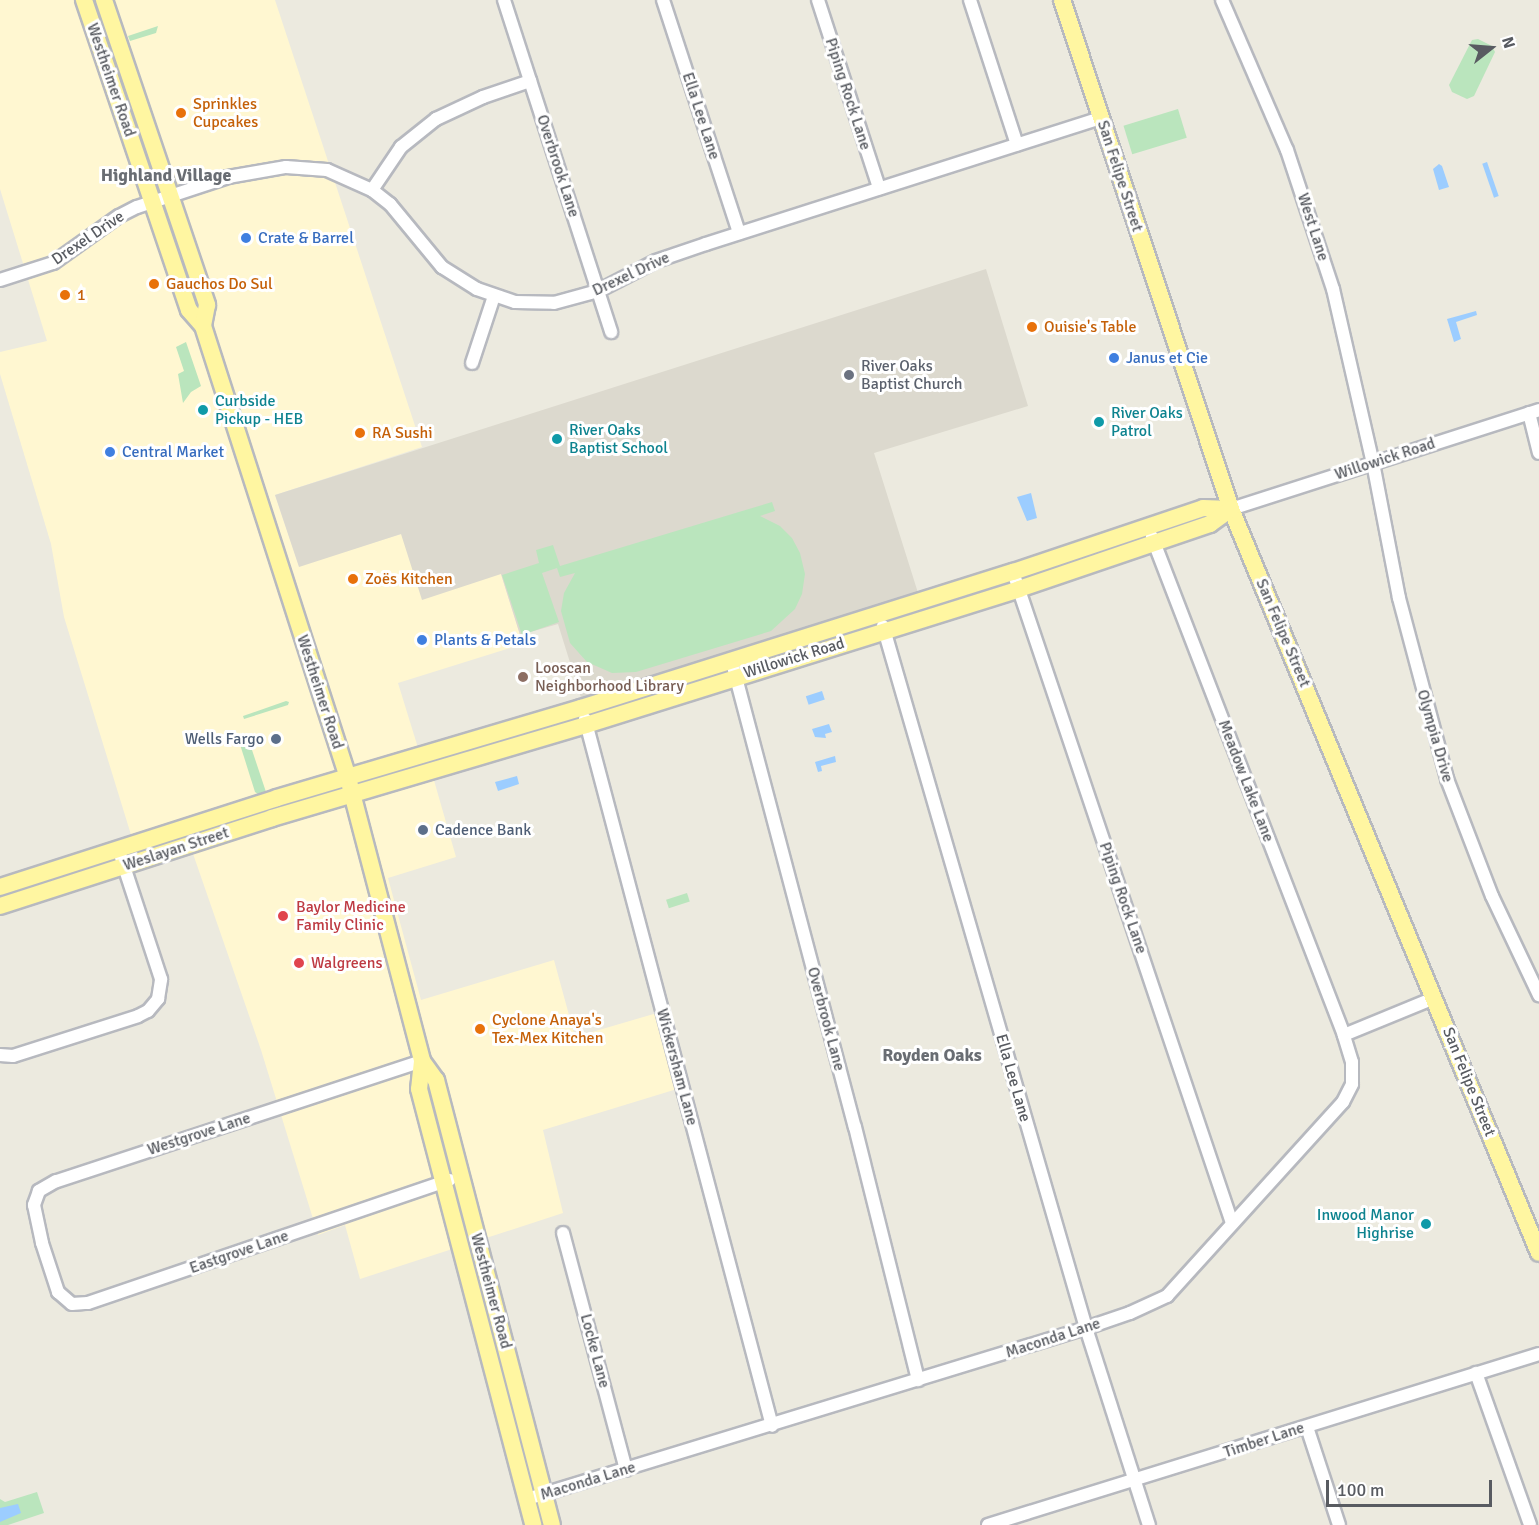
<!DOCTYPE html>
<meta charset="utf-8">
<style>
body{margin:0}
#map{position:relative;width:1539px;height:1525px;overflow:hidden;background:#eceadf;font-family:Signika,sans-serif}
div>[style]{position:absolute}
.commercial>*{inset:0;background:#fff7d1}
.education>*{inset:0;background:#dcd9ce}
.green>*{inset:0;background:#bae5bd;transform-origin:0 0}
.water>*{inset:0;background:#9ccdff;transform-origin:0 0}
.roads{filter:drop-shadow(2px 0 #b7b9bf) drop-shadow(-2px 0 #b7b9bf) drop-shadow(0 2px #b7b9bf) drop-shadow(0 -2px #b7b9bf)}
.minor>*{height:12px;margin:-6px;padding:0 6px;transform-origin:6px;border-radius:6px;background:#fff}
.major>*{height:16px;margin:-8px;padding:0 8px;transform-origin:8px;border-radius:8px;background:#fff6a1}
.dots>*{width:16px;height:16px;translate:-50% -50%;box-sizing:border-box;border:3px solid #fff;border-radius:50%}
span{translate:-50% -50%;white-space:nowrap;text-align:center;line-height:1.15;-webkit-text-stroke:6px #fff;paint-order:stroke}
.street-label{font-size:16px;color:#585b61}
.food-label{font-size:16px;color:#c56008}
.left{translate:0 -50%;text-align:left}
.shop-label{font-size:16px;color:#366cbe}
.worship-label{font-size:16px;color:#5b616d}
.culture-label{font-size:16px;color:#0d838f}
.right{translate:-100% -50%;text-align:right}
.education-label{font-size:16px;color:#785e54}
.service-label{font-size:16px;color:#4e5e75}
.health-label{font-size:16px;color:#be3a42}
.neighbourhood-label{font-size:18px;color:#696d73;font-weight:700}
.north{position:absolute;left:1461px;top:18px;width:60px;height:60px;-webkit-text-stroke:4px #fff;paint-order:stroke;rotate:73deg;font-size:16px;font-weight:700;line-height:24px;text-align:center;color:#585b61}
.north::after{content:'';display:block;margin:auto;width:21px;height:27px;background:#585b61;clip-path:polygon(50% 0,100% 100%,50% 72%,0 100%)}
.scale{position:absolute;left:1326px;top:1480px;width:166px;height:27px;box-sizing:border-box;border:3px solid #585b61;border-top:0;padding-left:8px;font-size:18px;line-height:21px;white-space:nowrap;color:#585b61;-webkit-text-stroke:4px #fff;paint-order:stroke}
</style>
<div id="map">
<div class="commercial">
<i style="clip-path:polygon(0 0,275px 0,422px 447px,275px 495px,299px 566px,401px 534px,501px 574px,523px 644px,398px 683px,419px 751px,425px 749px,456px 857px,388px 878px,421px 1000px,554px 960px,575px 1037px,657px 1013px,677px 1089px,543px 1130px,563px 1213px,360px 1279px,345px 1225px,318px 1235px,261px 1050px,182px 822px,132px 838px,64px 617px,51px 544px,0 374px,0 352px,47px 341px,0 189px)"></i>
</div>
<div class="education">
<i style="clip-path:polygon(986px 269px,1028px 406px,874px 453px,919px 596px,582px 701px,558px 624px,520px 635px,501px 574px,422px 600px,401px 534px,299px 567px,275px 495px)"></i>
</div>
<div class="green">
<i style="clip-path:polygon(158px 26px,156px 33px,130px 41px,128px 36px)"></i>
<i style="clip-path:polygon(1478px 39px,1492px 46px,1495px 52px,1474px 96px,1467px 99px,1452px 92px,1449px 85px,1472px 40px)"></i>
<i style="left:1178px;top:109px;width:30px;height:57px;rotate:73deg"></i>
<i style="clip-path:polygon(186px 342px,201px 386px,191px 392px,183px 403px,178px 374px,184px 371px,176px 347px)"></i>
<i style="clip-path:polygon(772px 502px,775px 511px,760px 516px,780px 526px,792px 538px,800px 553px,805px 574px,802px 594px,795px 609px,771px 631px,636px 672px,612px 673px,587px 662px,570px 643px,561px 611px,564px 593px,575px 573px,560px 577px,557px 568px,542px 573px,559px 622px,522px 635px,502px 575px,539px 563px,536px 550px,553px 545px,560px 566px)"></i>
<i style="clip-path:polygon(286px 701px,289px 702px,288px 705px,244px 719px,243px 716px)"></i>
<i style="clip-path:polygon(242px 734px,247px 735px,266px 792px,258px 794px,255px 792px,238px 738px)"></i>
<i style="left:687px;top:893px;width:9px;height:22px;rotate:72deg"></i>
<i style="clip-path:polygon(37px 1492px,44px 1513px,8px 1525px,0 1525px,0 1499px,5px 1502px)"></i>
</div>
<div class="water">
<i style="left:1487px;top:162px;width:36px;height:5px;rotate:71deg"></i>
<i style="clip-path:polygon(1439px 164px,1442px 166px,1449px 187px,1439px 190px,1433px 169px)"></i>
<i style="clip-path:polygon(1476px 311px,1477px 315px,1456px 322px,1461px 339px,1454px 342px,1447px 319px)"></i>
<i style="clip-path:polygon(1031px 493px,1037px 518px,1027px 521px,1017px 497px)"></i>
<i style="left:822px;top:691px;width:9px;height:17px;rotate:72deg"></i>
<i style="clip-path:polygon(829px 724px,832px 732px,825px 734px,826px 738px,815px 737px,812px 729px)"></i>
<i style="clip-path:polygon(835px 756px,836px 762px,821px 766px,822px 771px,818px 772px,815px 762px)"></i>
<i style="clip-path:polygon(517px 776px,519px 784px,498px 791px,495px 782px)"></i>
<i style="clip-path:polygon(18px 1504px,21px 1513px,0 1522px,0 1508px)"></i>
</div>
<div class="roads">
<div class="minor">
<i style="left:504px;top:0;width:349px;rotate:72.1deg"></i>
<i style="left:663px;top:0;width:245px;rotate:71.9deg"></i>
<i style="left:818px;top:0;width:198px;rotate:72deg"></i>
<i style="left:970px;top:0;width:152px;rotate:72deg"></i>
<i style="left:1222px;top:0;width:163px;rotate:66.6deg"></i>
<i style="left:1287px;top:150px;width:146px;rotate:71.7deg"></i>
<i style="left:1333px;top:289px;width:179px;rotate:77.1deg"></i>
<i style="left:1373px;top:463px;width:137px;rotate:79.1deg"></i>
<i style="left:1399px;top:598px;width:187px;rotate:75.1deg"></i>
<i style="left:1447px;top:779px;width:125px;rotate:69deg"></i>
<i style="left:1492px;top:896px;width:110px;rotate:64.6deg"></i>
<i style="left:372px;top:190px;width:52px;rotate:-56deg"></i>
<i style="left:401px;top:147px;width:45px;rotate:-38.7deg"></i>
<i style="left:436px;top:119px;width:52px;rotate:-25.1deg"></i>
<i style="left:483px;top:97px;width:50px;rotate:-18.8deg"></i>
<i style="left:0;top:280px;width:56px;rotate:-17.8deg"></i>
<i style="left:53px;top:263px;width:81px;rotate:-35.5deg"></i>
<i style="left:119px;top:216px;width:20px;rotate:-27deg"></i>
<i style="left:137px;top:207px;width:96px;rotate:-18.2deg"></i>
<i style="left:228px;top:177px;width:59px;rotate:-9.8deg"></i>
<i style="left:286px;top:167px;width:41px;rotate:4.2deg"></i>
<i style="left:327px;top:170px;width:49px;rotate:24deg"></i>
<i style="left:372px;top:190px;width:23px;rotate:38deg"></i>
<i style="left:390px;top:204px;width:82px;rotate:50.5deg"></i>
<i style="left:442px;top:267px;width:41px;rotate:32.2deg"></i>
<i style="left:477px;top:289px;width:40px;rotate:18.9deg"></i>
<i style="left:515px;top:302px;width:39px;rotate:1deg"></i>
<i style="left:554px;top:303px;width:46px;rotate:-15.3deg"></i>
<i style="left:598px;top:291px;width:65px;rotate:-27.3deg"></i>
<i style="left:656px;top:261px;width:53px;rotate:-18.8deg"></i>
<i style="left:706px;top:244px;width:414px;rotate:-17.7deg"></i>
<i style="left:472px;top:363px;width:71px;rotate:-71.8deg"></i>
<i style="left:1529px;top:413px;width:41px;rotate:76deg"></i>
<i style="left:1231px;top:509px;width:324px;rotate:-17.8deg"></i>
<i style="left:1013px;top:572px;width:687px;rotate:71.41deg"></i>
<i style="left:883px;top:626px;width:731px;rotate:73.87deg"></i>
<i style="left:1086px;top:1328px;width:207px;rotate:72.3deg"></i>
<i style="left:734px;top:670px;width:473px;rotate:75.2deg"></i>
<i style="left:855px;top:1127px;width:261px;rotate:76deg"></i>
<i style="left:585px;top:719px;width:731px;rotate:75.18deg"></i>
<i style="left:1344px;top:1035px;width:97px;rotate:-22.3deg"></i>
<i style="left:0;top:1055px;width:13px;rotate:4deg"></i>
<i style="left:13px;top:1056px;width:131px;rotate:-17.7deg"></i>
<i style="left:138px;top:1016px;width:11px;rotate:-27deg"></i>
<i style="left:148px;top:1011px;width:16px;rotate:-50deg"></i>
<i style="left:158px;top:999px;width:20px;rotate:-81deg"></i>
<i style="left:161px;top:979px;width:138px;rotate:-108.2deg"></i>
<i style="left:422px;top:1061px;width:385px;rotate:161.8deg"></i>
<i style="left:56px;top:1181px;width:20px;rotate:150deg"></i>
<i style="left:39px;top:1191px;width:15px;rotate:110deg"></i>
<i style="left:34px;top:1205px;width:39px;rotate:78deg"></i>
<i style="left:42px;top:1243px;width:52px;rotate:71.9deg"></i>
<i style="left:58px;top:1292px;width:18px;rotate:41deg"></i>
<i style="left:72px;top:1304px;width:16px;rotate:-4deg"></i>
<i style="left:88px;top:1303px;width:382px;rotate:-18.8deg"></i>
<i style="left:563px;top:1233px;width:245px;rotate:75.1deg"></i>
<i style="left:1476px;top:1373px;width:161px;rotate:70.4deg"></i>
<i style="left:1307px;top:1427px;width:103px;rotate:71.9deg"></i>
<i style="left:527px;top:1499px;width:585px;rotate:-17.01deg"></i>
<i style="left:1086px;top:1328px;width:46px;rotate:-18.8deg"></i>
<i style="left:1130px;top:1313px;width:41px;rotate:-24.7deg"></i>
<i style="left:1167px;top:1296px;width:262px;rotate:-47.8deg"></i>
<i style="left:1343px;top:1102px;width:20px;rotate:-63deg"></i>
<i style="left:1352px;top:1084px;width:22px;rotate:-90deg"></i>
<i style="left:1352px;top:1062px;width:28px;rotate:-107deg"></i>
<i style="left:1344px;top:1035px;width:534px;rotate:-111.08deg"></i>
<i style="left:988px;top:1525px;width:577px;rotate:-17.24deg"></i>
</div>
<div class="major">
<i style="left:84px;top:0;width:327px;rotate:71.3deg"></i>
<i style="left:189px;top:310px;width:21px;rotate:49deg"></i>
<i style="left:203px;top:326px;width:475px;rotate:72.2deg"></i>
<i style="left:348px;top:778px;width:293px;rotate:75.3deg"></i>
<i style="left:422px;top:1061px;width:28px;rotate:96deg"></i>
<i style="left:419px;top:1089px;width:451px;rotate:75.3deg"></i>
<i style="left:104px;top:0;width:322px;rotate:71.3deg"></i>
<i style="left:207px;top:305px;width:21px;rotate:101deg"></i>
<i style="left:1062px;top:0;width:536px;rotate:71.63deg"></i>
<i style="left:1231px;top:509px;width:805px;rotate:67.51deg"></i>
<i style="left:0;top:887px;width:291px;rotate:-17.8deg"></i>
<i style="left:277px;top:798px;width:317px;rotate:-16.5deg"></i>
<i style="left:581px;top:708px;width:453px;rotate:-17.5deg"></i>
<i style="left:1013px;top:572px;width:200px;rotate:-18.6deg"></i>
<i style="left:1203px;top:508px;width:28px;rotate:2deg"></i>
<i style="left:0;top:906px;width:286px;rotate:-17.9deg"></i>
<i style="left:272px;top:818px;width:327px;rotate:-16.5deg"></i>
<i style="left:586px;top:725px;width:454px;rotate:-17.4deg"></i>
<i style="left:1019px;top:589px;width:202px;rotate:-18.8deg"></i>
<i style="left:1210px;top:524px;width:26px;rotate:-36deg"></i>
<i style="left:422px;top:1061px;width:24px;rotate:54deg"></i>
<i style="left:436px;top:1080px;width:460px;rotate:75.4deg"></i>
</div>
</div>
<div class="dots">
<i style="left:181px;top:113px;background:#e8710a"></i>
<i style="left:246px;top:238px;background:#3f7fe0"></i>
<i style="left:154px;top:284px;background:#e8710a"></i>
<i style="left:65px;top:295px;background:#e8710a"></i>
<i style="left:1032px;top:327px;background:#e8710a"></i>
<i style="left:1114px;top:358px;background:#3f7fe0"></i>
<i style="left:849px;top:375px;background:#6b7280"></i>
<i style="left:203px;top:410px;background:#0f9aa8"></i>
<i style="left:1099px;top:422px;background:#0f9aa8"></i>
<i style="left:360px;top:433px;background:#e8710a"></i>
<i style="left:557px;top:439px;background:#0f9aa8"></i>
<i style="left:110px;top:452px;background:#3f7fe0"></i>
<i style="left:353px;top:579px;background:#e8710a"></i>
<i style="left:422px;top:640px;background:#3f7fe0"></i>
<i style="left:523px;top:677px;background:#8d6e63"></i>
<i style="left:276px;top:739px;background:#5c6f8a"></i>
<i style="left:423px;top:830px;background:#5c6f8a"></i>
<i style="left:283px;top:916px;background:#e0444e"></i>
<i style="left:299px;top:963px;background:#e0444e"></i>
<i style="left:480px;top:1029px;background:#e8710a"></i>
<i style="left:1426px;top:1224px;background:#0f9aa8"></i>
</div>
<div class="street-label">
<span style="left:111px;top:80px;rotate:71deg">Westheimer Road</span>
<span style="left:848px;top:94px;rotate:72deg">Piping Rock Lane</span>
<span style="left:701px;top:116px;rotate:72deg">Ella Lee Lane</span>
<span style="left:558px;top:166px;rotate:72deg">Overbrook Lane</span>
<span style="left:1120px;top:176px;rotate:72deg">San Felipe Street</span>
<span style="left:1313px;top:227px;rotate:72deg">West Lane</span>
<span style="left:88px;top:238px;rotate:-34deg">Drexel Drive</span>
<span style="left:631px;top:274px;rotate:-25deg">Drexel Drive</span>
<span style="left:1385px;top:459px;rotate:-18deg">Willowick Road</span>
<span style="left:1283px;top:633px;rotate:67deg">San Felipe Street</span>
<span style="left:794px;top:658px;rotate:-17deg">Willowick Road</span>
<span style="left:320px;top:692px;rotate:72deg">Westheimer Road</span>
<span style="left:1435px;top:736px;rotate:74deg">Olympia Drive</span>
<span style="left:1246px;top:781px;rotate:69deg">Meadow Lake Lane</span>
<span style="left:176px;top:849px;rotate:-18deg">Weslayan Street</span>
<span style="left:1123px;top:898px;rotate:71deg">Piping Rock Lane</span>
<span style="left:826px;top:1019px;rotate:75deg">Overbrook Lane</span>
<span style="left:677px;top:1067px;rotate:75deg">Wickersham Lane</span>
<span style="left:1013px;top:1078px;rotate:74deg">Ella Lee Lane</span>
<span style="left:1469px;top:1082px;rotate:68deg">San Felipe Street</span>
<span style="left:199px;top:1134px;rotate:-18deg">Westgrove Lane</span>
<span style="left:239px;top:1252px;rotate:-19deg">Eastgrove Lane</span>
<span style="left:491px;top:1291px;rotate:75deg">Westheimer Road</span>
<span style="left:1053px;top:1338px;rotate:-18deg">Maconda Lane</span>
<span style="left:595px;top:1351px;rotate:75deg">Locke Lane</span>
<span style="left:1264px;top:1440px;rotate:-18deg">Timber Lane</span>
<span style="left:588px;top:1481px;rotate:-17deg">Maconda Lane</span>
</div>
<div class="food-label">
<span class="left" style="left:193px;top:113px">Sprinkles<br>Cupcakes</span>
<span class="left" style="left:166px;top:284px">Gauchos Do Sul</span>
<span class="left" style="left:77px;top:295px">1</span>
<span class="left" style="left:1044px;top:327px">Ouisie's Table</span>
<span class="left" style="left:372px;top:433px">RA Sushi</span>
<span class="left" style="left:365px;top:579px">Zoës Kitchen</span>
<span class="left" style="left:492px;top:1029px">Cyclone Anaya's<br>Tex-Mex Kitchen</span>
</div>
<div class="shop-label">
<span class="left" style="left:258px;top:238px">Crate &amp; Barrel</span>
<span class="left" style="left:1126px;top:358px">Janus et Cie</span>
<span class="left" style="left:122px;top:452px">Central Market</span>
<span class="left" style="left:434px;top:640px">Plants &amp; Petals</span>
</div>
<div class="worship-label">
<span class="left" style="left:861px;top:375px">River Oaks<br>Baptist Church</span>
</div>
<div class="culture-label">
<span class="left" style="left:215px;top:410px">Curbside<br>Pickup - HEB</span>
<span class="left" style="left:1111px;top:422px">River Oaks<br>Patrol</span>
<span class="left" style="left:569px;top:439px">River Oaks<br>Baptist School</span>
<span class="right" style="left:1414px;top:1224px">Inwood Manor<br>Highrise</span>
</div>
<div class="education-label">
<span class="left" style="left:535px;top:677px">Looscan<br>Neighborhood Library</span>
</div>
<div class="service-label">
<span class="right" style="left:264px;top:739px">Wells Fargo</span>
<span class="left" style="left:435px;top:830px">Cadence Bank</span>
</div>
<div class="health-label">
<span class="left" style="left:296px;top:916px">Baylor Medicine<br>Family Clinic</span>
<span class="left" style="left:311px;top:963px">Walgreens</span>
</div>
<div class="neighbourhood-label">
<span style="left:166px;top:175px">Highland Village</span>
<span style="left:932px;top:1055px">Royden Oaks</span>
</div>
<div class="north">N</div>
<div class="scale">100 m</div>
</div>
